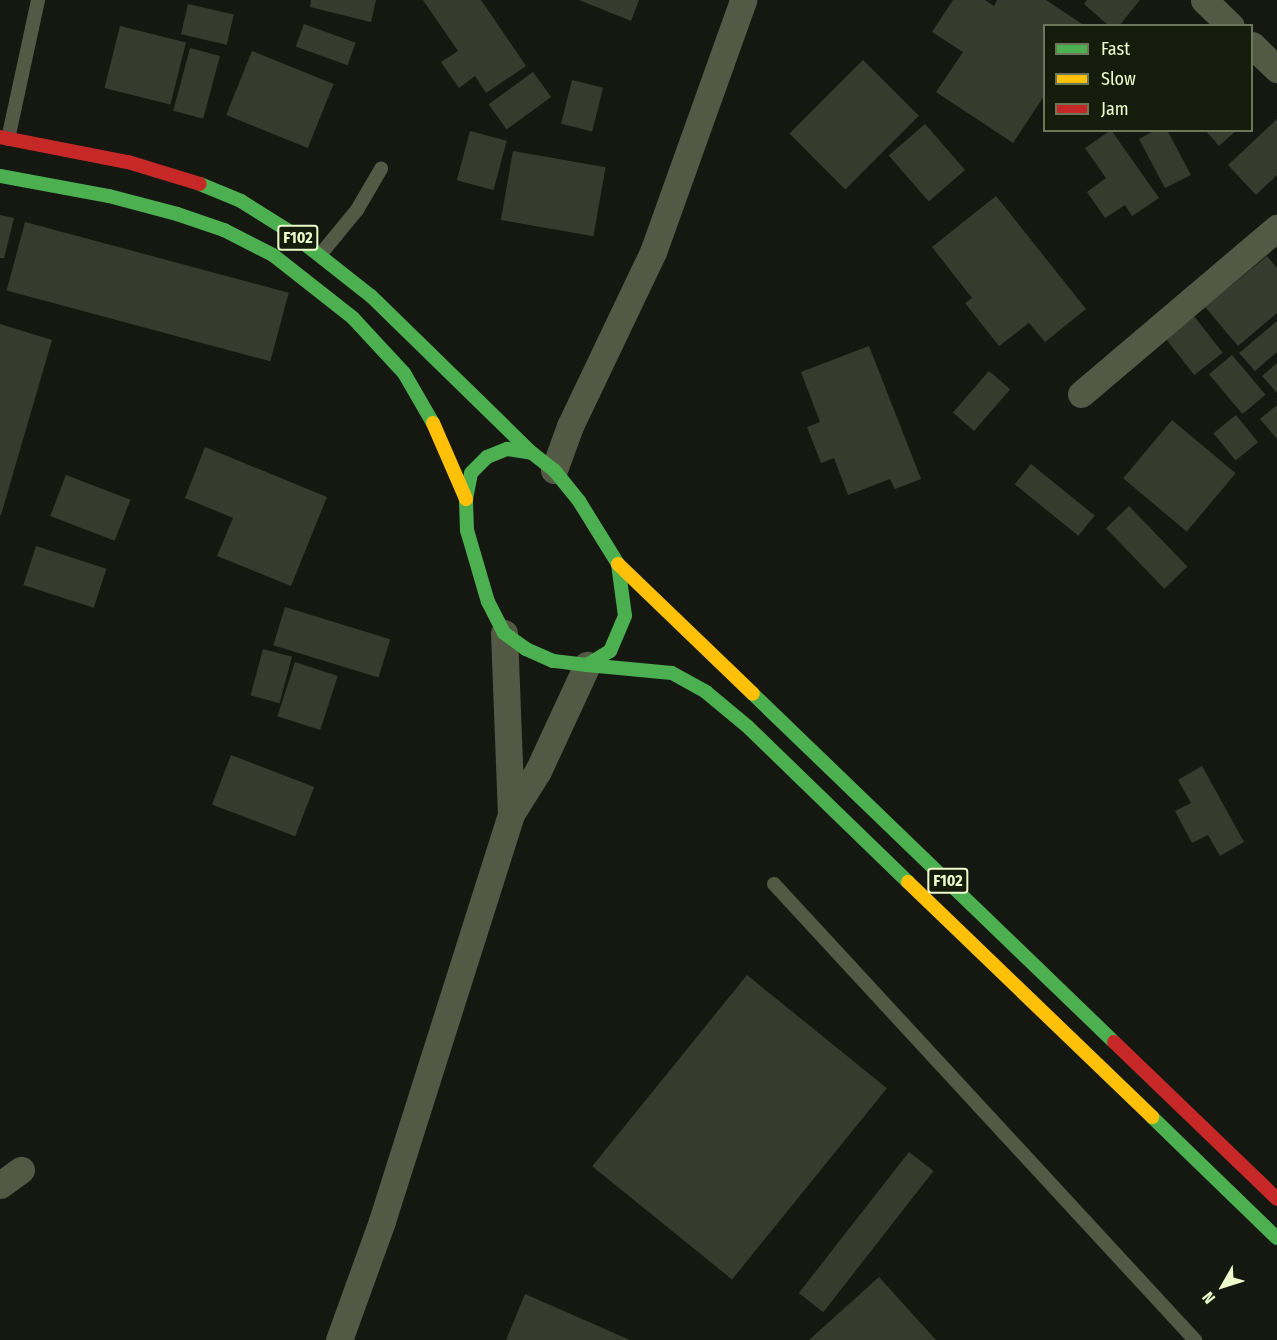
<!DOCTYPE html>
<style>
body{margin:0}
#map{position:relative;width:1277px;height:1340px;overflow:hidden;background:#151810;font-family:"Fira Sans Condensed",sans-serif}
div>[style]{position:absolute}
.building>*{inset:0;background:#363b2e;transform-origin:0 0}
.lane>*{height:14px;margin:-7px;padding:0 7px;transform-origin:7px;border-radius:7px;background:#545945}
.street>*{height:27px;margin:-13.5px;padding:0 13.5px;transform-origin:13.5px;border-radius:13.5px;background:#545945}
.fast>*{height:14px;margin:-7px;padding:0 7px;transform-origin:7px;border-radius:7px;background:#4caf50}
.slow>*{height:14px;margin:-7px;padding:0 7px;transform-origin:7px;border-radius:7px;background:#ffc107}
.jam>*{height:14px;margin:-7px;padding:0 7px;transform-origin:7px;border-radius:7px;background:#c62828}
span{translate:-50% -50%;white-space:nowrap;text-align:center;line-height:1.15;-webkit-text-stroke:4.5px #161c0c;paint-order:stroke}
.shield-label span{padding:2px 4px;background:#161c0c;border:2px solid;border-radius:4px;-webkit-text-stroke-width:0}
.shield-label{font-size:16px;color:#ecfccb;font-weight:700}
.legend{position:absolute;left:1043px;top:24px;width:210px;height:108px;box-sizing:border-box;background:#161c0c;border:2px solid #6c7658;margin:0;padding:8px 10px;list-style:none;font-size:18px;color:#ecfccb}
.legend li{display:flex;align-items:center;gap:12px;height:30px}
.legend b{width:30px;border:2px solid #6c7658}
.north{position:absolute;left:1193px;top:1256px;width:60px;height:60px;-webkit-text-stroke:4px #161c0c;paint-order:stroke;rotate:231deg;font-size:16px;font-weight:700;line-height:24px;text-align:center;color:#ecfccb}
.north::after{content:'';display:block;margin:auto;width:21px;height:27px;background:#ecfccb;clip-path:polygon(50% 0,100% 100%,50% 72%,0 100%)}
</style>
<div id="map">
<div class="building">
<i style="clip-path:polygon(311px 0,376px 0,371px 22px,310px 7px)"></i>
<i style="clip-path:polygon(423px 0,481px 0,526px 66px,486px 93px,475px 76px,459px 88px,441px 62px,458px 51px)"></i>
<i style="clip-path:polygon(579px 0,639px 0,631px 21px)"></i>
<i style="clip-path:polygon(953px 0,985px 0,994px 6px,997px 0,1046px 0,1085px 26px,1044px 26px,1044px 96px,1013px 143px,936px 92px,963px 52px,932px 32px)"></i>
<i style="clip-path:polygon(1087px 0,1140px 0,1119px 26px,1109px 26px,1084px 4px)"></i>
<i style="left:188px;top:4px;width:47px;height:31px;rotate:13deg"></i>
<i style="left:304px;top:24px;width:55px;height:24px;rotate:20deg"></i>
<i style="left:120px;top:26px;width:68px;height:64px;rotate:14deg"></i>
<i style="left:190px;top:48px;width:31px;height:65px;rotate:15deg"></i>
<i style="left:252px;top:51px;width:88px;height:69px;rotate:22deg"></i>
<i style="left:863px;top:60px;width:79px;height:104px;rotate:45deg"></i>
<i style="left:533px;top:72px;width:31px;height:55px;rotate:54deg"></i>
<i style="left:572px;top:80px;width:32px;height:45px;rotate:14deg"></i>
<i style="clip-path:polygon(1277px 119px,1277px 175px,1256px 195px,1228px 165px)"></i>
<i style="left:925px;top:124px;width:61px;height:48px;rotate:49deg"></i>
<i style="clip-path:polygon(1111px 130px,1159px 198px,1132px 216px,1125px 205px,1105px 218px,1087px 192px,1106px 178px,1085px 148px)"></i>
<i style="clip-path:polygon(1156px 130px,1167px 130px,1191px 175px,1165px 188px,1139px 139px)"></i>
<i style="clip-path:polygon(1205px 130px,1237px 130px,1219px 146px)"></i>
<i style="left:470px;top:131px;width:38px;height:51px;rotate:15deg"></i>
<i style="left:513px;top:151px;width:94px;height:70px;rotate:10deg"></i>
<i style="clip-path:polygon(996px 196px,1086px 309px,1045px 342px,1029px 323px,999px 346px,965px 303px,972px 298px,932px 247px)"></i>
<i style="clip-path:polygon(0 215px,14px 218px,4px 258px,0 258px)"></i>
<i style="left:25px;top:222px;width:273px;height:71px;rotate:15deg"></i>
<i style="clip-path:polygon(1267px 256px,1277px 268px,1277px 313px,1238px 346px,1205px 307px)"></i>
<i style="left:1190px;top:311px;width:53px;height:36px;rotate:52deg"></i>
<i style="clip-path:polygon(1277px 321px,1277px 352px,1255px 371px,1239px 353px)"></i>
<i style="clip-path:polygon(0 324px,52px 340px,1px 515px,0 515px)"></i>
<i style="clip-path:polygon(869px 346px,921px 479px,895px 489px,890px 479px,848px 495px,834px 458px,821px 463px,807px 427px,820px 422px,801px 372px)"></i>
<i style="left:1232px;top:355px;width:52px;height:30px;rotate:50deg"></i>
<i style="clip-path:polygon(1277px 363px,1277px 393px,1262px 376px)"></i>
<i style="left:989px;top:371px;width:28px;height:55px;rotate:41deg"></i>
<i style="clip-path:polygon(1277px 405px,1277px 439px,1260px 419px)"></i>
<i style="left:1236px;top:415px;width:35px;height:29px;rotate:51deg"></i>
<i style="left:1172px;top:420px;width:83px;height:76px;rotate:40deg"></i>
<i style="clip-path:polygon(205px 447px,327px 497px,291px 586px,217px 556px,233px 518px,185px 498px)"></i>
<i style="left:1031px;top:464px;width:82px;height:26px;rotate:39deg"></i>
<i style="left:66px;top:475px;width:69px;height:44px;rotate:21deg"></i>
<i style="left:1129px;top:506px;width:84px;height:32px;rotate:46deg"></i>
<i style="left:36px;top:546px;width:74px;height:41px;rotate:18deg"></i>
<i style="left:285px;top:607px;width:110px;height:40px;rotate:17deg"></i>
<i style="left:263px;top:649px;width:30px;height:48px;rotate:15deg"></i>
<i style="left:295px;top:662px;width:45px;height:57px;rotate:18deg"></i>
<i style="left:231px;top:755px;width:89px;height:53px;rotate:21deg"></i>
<i style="clip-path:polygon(1202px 766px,1244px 842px,1220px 856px,1208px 835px,1192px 843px,1175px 811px,1191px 803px,1178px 780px)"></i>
<i style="left:747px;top:975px;width:180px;height:246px;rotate:39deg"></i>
<i style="left:909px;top:1152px;width:31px;height:179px;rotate:38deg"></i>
<i style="clip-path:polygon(879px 1277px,936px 1340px,809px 1340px)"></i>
<i style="clip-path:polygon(525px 1294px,630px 1340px,506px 1340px)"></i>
</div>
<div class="lane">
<i style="left:8px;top:139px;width:142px;rotate:-77.8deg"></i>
<i style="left:320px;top:255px;width:58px;rotate:-50.6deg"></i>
<i style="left:357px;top:210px;width:48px;rotate:-59.7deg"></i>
<i style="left:774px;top:884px;width:621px;rotate:47.29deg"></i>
</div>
<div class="street">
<i style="left:1204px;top:0;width:37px;rotate:44deg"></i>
<i style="left:1252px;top:45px;width:35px;rotate:44deg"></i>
<i style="left:1081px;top:394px;width:257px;rotate:-40.3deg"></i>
<i style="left:554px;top:470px;width:47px;rotate:-70deg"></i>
<i style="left:570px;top:426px;width:193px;rotate:-64.5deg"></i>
<i style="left:653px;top:252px;width:268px;rotate:-70.3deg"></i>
<i style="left:504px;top:633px;width:181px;rotate:87.8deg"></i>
<i style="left:0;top:1185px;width:26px;rotate:-36deg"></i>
<i style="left:339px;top:1340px;width:127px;rotate:-70.1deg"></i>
<i style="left:382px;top:1221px;width:427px;rotate:-72.4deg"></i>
<i style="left:511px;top:814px;width:51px;rotate:-57.9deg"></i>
<i style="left:538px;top:771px;width:117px;rotate:-65.2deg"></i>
</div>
<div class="fast">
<i style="left:0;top:176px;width:111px;rotate:10.4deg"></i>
<i style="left:109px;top:196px;width:70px;rotate:14.8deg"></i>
<i style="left:177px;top:214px;width:50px;rotate:18.8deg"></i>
<i style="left:224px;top:230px;width:55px;rotate:27deg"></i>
<i style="left:273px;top:255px;width:102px;rotate:38.2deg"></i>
<i style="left:353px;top:318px;width:75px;rotate:47.2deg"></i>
<i style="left:404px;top:373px;width:58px;rotate:59.9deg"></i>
<i style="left:200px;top:184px;width:44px;rotate:22.5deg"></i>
<i style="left:241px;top:201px;width:54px;rotate:32.2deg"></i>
<i style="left:287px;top:230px;width:107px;rotate:38.2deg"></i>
<i style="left:371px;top:296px;width:225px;rotate:44.3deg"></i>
<i style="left:507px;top:449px;width:25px;rotate:9deg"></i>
<i style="left:532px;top:453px;width:28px;rotate:38deg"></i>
<i style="left:554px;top:470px;width:40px;rotate:51deg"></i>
<i style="left:579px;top:501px;width:74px;rotate:58.2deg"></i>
<i style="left:618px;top:564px;width:52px;rotate:82.3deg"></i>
<i style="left:625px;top:616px;width:38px;rotate:113deg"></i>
<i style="left:610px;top:651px;width:27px;rotate:149deg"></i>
<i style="left:587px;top:665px;width:34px;rotate:-173deg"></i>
<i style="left:553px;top:661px;width:30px;rotate:-156deg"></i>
<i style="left:526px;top:649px;width:27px;rotate:-144deg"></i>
<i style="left:504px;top:633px;width:35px;rotate:-117deg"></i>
<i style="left:488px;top:602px;width:75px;rotate:-106.3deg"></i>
<i style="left:467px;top:530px;width:31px;rotate:-92deg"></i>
<i style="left:466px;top:499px;width:26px;rotate:-79deg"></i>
<i style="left:471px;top:473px;width:23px;rotate:-45deg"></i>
<i style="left:487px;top:457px;width:22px;rotate:-22deg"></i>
<i style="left:587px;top:665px;width:85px;rotate:5.4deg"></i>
<i style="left:672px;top:673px;width:39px;rotate:29deg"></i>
<i style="left:706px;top:692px;width:53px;rotate:39.7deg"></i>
<i style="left:747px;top:726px;width:224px;rotate:44.1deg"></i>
<i style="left:753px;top:694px;width:501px;rotate:43.95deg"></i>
<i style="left:1152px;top:1117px;width:174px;rotate:44.1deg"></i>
</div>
<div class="slow">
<i style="left:433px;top:423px;width:83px;rotate:66.5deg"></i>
<i style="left:618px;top:564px;width:187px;rotate:43.9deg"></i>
<i style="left:908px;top:882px;width:339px;rotate:43.9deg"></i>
</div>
<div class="jam">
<i style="left:0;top:137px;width:130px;rotate:11.1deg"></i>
<i style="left:128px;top:162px;width:75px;rotate:17deg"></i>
<i style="left:1114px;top:1042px;width:226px;rotate:43.9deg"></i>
</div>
<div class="shield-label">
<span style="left:298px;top:238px">F102</span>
<span style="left:948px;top:881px">F102</span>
</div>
<ul class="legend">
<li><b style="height:8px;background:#4caf50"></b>Fast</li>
<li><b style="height:8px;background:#ffc107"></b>Slow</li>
<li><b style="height:8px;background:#c62828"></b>Jam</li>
</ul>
<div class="north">N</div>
</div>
